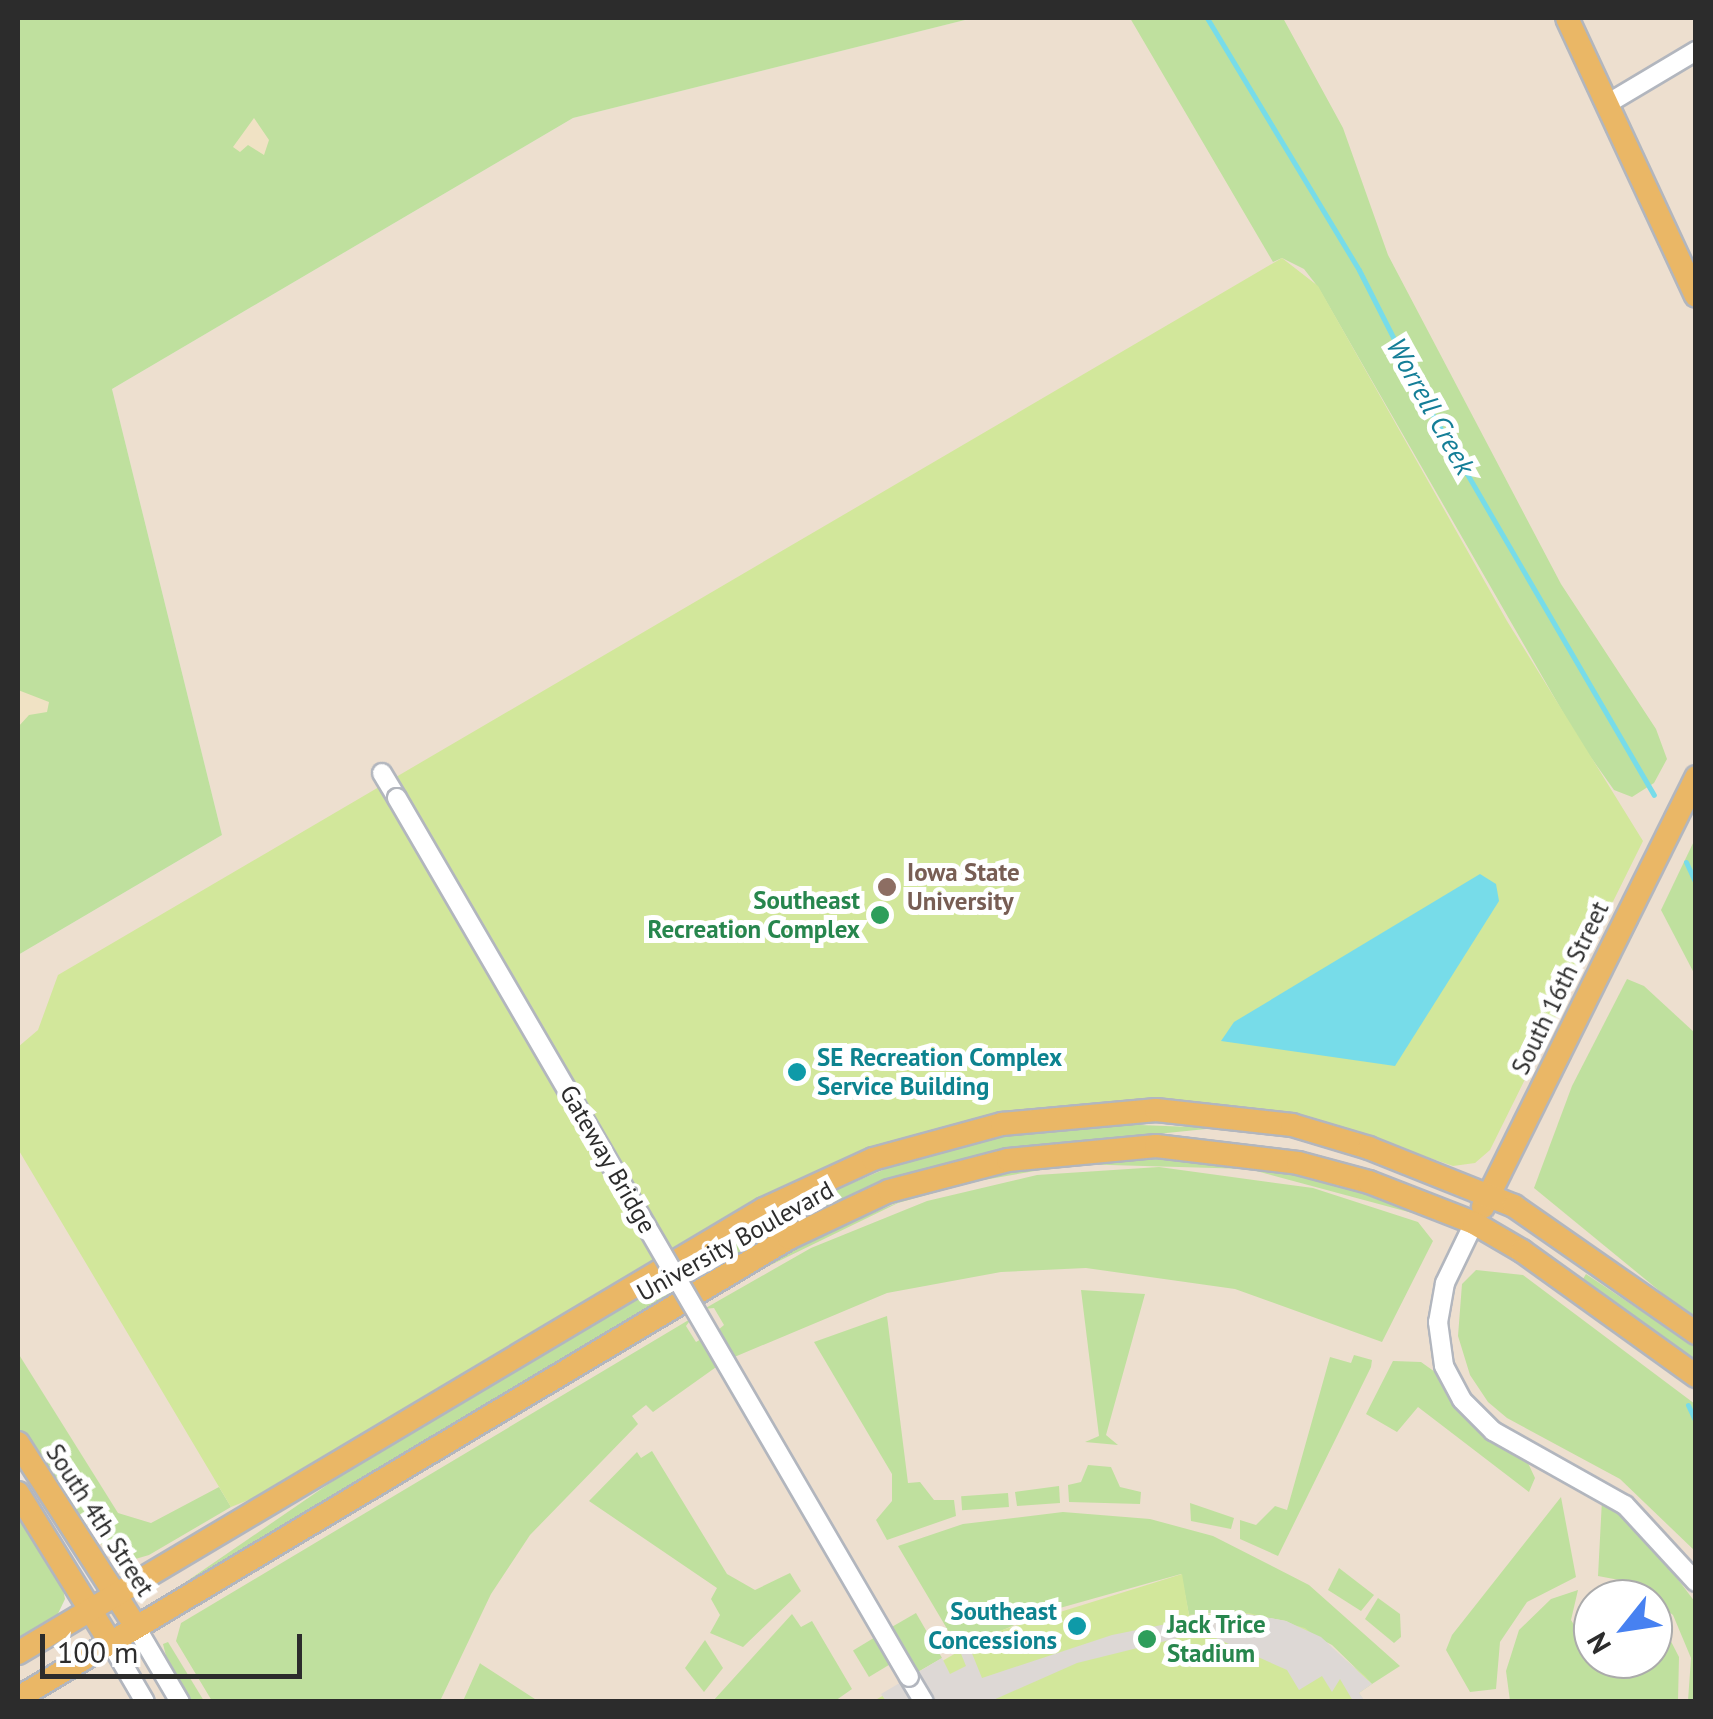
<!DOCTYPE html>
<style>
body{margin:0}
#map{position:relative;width:1713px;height:1719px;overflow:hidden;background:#ede5df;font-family:"PT Sans",sans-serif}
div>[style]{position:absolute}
.education>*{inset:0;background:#eddfcf}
.green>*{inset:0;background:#bfe09e;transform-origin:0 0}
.sand>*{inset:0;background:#f0e2c4}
.pitch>*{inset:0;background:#d2e79b}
.plaza>*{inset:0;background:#ddd8d5}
.water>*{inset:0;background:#77dce9}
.stream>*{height:5px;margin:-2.5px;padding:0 2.5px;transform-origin:2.5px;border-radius:2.5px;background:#77dce9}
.roads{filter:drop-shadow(2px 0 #b2b6be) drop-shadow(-2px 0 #b2b6be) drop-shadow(0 2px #b2b6be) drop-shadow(0 -2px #b2b6be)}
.minor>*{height:18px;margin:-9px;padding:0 9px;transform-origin:9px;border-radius:9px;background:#fff}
.major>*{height:22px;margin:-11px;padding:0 11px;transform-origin:11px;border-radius:11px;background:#eab766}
.bridges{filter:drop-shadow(2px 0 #b2b6be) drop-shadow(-2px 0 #b2b6be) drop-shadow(0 2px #b2b6be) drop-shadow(0 -2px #b2b6be)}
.minor-bridge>*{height:18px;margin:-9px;padding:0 9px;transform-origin:9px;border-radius:9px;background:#fff}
.dots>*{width:28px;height:28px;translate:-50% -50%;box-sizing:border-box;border:5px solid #fff;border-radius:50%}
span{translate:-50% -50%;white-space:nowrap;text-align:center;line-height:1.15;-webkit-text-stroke:10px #fff;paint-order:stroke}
.education-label{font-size:25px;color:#785e54;font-weight:700}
.left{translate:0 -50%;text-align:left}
.leisure-label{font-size:25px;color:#27864d;font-weight:700}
.right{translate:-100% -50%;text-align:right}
.street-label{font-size:25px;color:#2c2c2c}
.culture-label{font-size:25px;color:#0d838f;font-weight:700}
.water-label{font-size:28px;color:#147e97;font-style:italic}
.frame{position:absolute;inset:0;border:20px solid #2c2c2c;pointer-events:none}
.north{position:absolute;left:1573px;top:1579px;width:100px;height:100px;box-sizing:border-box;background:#fff;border:2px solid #ababab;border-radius:50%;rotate:240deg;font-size:28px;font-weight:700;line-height:40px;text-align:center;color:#2c2c2c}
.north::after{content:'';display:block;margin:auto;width:35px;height:45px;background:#4781f1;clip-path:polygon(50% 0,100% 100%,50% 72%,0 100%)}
.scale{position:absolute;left:40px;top:1634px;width:262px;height:45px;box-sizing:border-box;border:5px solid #2c2c2c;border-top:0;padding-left:12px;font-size:30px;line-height:35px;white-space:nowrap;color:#2c2c2c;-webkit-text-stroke:8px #fff;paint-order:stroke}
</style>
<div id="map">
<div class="education">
<i style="clip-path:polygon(evenodd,973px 18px,1695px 18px,1695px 1701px,18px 1701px,18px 1636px,117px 1594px,18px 1441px,18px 955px,222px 835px,112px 389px,573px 118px,973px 18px,1593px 1599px,1653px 1599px,1653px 1659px,1593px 1659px,1593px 1599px)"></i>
</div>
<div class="green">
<i style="clip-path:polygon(18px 18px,973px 18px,573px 118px,112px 389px,222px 835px,18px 955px)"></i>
<i style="clip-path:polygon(1130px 18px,1283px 18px,1343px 128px,1388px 255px,1561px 584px,1656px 729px,1667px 759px,1654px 783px,1632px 797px,1614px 790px,1580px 742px,1318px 287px,1304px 269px,1282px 258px,1273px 262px)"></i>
<i style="clip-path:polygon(1695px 839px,1695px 975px,1661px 910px)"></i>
<i style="clip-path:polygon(1627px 979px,1644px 986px,1695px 1033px,1695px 1320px,1534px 1188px,1572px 1086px)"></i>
<i style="clip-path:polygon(1114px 1124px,1216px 1128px,1018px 1148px,865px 1191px,787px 1227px,690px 1285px,682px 1271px,781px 1213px,909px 1159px,1016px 1134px)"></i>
<i style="clip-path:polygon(1146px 1158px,1249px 1165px,1338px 1183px,1442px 1221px,1249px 1169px,1075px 1164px,972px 1182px,898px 1203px,699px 1300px,793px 1246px,935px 1187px,1044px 1163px)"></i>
<i style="clip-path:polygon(1159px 1167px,1313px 1188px,1418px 1222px,1433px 1241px,1382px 1342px,1235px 1289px,1086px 1268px,1001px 1272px,887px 1293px,732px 1358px,717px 1331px,724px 1325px,714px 1308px,704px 1309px,811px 1248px,927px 1201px,1037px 1175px)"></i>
<i style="clip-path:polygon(1476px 1270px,1523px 1275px,1695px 1404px,1695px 1551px,1620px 1479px,1507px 1418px,1488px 1402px,1470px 1375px,1458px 1336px,1462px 1284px)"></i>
<i style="clip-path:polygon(1586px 1274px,1695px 1347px,1695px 1365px,1583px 1279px)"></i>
<i style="clip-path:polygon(669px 1279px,676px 1292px,158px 1601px,349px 1470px)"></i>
<i style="clip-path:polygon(1081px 1290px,1145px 1294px,1106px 1435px,1118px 1445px,1085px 1442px,1099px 1436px)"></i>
<i style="clip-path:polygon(887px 1316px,908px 1483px,920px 1482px,934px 1500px,954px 1500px,956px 1516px,887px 1540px,876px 1520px,892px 1501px,892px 1474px,814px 1342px)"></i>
<i style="clip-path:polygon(692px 1318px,686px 1326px,696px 1342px,703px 1338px,719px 1365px,653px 1412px,646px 1405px,632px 1416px,638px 1424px,530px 1535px,491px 1594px,440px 1701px,212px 1701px,176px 1641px,181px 1623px)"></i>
<i style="clip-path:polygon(18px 1353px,118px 1513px,151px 1523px,219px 1487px,231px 1507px,149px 1555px,132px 1560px,115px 1551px,110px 1556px,18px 1428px)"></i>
<i style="clip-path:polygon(1354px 1355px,1372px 1360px,1371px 1367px,1278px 1556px,1240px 1539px,1240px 1520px,1256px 1525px,1275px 1506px,1287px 1510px,1330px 1357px,1351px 1363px)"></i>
<i style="clip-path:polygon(1393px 1361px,1421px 1362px,1435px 1372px,1467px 1420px,1528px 1463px,1535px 1478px,1529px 1492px,1418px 1407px,1397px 1432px,1366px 1414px)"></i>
<i style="clip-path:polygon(652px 1451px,727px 1574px,755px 1590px,790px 1573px,801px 1591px,743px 1647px,710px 1633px,720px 1615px,711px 1599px,717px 1588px,589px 1501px,637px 1452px,641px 1458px)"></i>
<i style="clip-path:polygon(1088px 1465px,1111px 1467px,1120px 1487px,1141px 1492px,1140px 1504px,1069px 1502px,1068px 1485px,1081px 1482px)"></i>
<i style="clip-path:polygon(1059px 1486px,1060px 1503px,1017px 1506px,1015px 1492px)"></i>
<i style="left:1008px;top:1493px;width:14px;height:47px;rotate:86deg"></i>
<i style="clip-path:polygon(1561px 1497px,1576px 1577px,1527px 1602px,1500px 1642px,1496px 1689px,1470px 1692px,1446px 1650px,1452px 1635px)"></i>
<i style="clip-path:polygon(1602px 1500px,1650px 1542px,1695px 1602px,1695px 1701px,1688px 1701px,1691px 1658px,1673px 1615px,1630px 1582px,1598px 1576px)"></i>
<i style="clip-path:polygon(1190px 1503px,1234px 1518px,1231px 1529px,1191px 1521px)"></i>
<i style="clip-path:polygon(18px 1507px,61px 1579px,65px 1599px,55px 1620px,18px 1645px)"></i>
<i style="clip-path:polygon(1063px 1512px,1150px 1519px,1213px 1536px,1309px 1585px,1400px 1666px,1372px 1684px,1332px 1645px,1286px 1621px,1231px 1611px,1189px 1615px,1181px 1574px,1042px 1613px,959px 1649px,898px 1546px,963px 1524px)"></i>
<i style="clip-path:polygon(1339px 1568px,1374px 1595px,1361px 1611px,1328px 1590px)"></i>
<i style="clip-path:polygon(1578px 1590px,1571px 1620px,1578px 1631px,1593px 1635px,1593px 1659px,1653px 1659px,1653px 1612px,1659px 1618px,1679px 1657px,1678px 1701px,1510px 1701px,1506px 1671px,1519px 1630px,1551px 1599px)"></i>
<i style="clip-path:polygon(1378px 1598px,1400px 1614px,1401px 1637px,1394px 1643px,1365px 1619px)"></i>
<i style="left:916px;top:1613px;width:52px;height:30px;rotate:60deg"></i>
<i style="clip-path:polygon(792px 1614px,801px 1627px,812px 1621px,852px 1689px,835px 1701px,713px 1701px)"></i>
<i style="left:877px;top:1636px;width:31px;height:28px;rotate:59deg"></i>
<i style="clip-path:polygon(705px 1640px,723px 1668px,704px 1692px,685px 1668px)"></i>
<i style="clip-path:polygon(168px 1642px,204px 1701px,190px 1701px,168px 1664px,163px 1644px)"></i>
<i style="clip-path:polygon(480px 1663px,481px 1664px,538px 1701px,463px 1701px)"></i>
</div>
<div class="sand">
<i style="clip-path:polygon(254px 118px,269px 140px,264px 155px,248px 145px,240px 152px,233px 147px)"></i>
<i style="clip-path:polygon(18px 690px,49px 702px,47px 712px,29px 715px,18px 727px)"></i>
</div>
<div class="pitch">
<i style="clip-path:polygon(1282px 258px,1318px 286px,1507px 621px,1643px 841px,1490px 1150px,1475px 1163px,1453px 1166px,1343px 1128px,1099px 1105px,1006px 1115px,903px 1140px,276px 1489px,231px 1507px,18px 1149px,18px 1047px,38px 1030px,58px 975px)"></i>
<i style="clip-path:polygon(1182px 1574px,1189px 1615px,1249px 1613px,1305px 1628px,1365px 1676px,1372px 1684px,1359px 1693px,1365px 1702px,872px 1702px,968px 1646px,967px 1641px)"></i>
</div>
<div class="plaza">
<i style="clip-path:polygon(1231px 1611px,1286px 1621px,1321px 1637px,1372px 1684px,1359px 1693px,1365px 1701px,1353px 1701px,1340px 1679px,1332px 1692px,1322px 1676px,1299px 1690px,1287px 1670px,1202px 1632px,1077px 1663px,991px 1701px,886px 1701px,881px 1694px,942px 1658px,950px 1674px,966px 1666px,959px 1649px,969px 1646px,982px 1678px,1112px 1635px)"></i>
</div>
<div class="water">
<i style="clip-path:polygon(1480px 874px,1496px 884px,1499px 901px,1395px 1066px,1221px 1041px,1234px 1022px)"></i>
</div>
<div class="stream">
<i style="left:1207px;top:18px;width:294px;rotate:58.9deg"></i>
<i style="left:1359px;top:270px;width:159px;rotate:63.1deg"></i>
<i style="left:1431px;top:412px;width:443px;rotate:59.8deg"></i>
<i style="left:1686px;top:862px;width:23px;rotate:65deg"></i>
<i style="left:1688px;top:1405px;width:19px;rotate:65deg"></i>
</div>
<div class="roads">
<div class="minor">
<i style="left:1607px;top:104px;width:104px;rotate:-30.8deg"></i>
<i style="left:382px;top:773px;width:29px;rotate:59deg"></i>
<i style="left:1474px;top:1223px;width:67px;rotate:115.8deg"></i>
<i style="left:1445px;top:1283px;width:40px;rotate:100deg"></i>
<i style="left:1438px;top:1322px;width:44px;rotate:82.2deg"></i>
<i style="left:1444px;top:1366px;width:38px;rotate:62deg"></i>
<i style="left:1462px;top:1400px;width:44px;rotate:45deg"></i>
<i style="left:1493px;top:1431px;width:151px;rotate:29.3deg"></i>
<i style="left:1625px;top:1505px;width:105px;rotate:47.3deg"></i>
<i style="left:136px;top:1627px;width:87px;rotate:59.6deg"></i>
<i style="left:110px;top:1642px;width:69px;rotate:59.7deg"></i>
<i style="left:909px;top:1677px;width:29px;rotate:59deg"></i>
</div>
<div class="major">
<i style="left:1567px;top:18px;width:306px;rotate:65.1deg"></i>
<i style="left:1483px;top:1207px;width:480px;rotate:-63.6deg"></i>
<i style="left:18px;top:1443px;width:219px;rotate:57.3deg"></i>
<i style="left:18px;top:1493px;width:175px;rotate:58.3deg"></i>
<i style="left:18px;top:1653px;width:868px;rotate:-30.76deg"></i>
<i style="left:764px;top:1209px;width:120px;rotate:-24.6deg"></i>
<i style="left:873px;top:1159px;width:134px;rotate:-15.2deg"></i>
<i style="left:1002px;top:1124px;width:155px;rotate:-5.2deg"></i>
<i style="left:1156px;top:1110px;width:137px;rotate:6.3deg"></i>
<i style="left:1292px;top:1125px;width:80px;rotate:16.6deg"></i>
<i style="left:1369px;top:1148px;width:156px;rotate:21.8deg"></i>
<i style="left:1514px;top:1206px;width:222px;rotate:34.9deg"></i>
<i style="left:18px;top:1698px;width:898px;rotate:-30.82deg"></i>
<i style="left:789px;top:1238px;width:110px;rotate:-25.2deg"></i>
<i style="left:889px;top:1191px;width:123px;rotate:-14.6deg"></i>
<i style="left:1008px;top:1160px;width:149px;rotate:-5.4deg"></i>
<i style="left:1156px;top:1146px;width:143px;rotate:6.8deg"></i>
<i style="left:1298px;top:1163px;width:73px;rotate:15deg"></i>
<i style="left:1369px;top:1182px;width:113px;rotate:21.3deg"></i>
<i style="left:1474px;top:1223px;width:56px;rotate:30.3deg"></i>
<i style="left:1522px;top:1251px;width:214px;rotate:35.7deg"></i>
</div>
</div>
<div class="bridges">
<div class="minor-bridge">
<i style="left:397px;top:798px;width:1017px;rotate:59.78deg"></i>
</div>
</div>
<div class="dots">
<i style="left:887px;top:887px;background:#8d6e63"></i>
<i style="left:880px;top:915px;background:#2e9e5b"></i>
<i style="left:797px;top:1072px;background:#0f9aa8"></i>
<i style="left:1077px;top:1626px;background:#0f9aa8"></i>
<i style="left:1147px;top:1639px;background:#2e9e5b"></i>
</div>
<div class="education-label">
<span class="left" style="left:907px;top:887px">Iowa State<br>University</span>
</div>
<div class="leisure-label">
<span class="right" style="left:860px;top:915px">Southeast<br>Recreation Complex</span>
<span class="left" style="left:1167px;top:1639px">Jack Trice<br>Stadium</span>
</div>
<div class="street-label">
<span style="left:1560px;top:988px;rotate:-64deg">South 16th Street</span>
<span style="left:608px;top:1159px;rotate:60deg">Gateway Bridge</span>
<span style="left:735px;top:1241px;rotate:-29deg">University Boulevard</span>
<span style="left:100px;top:1520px;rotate:57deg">South 4th Street</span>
</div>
<div class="culture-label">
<span class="left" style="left:817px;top:1072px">SE Recreation Complex<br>Service Building</span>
<span class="right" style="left:1057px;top:1626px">Southeast<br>Concessions</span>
</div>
<div class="water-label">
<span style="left:1431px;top:406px;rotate:61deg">Worrell Creek</span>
</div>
<div class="frame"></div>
<div class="north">N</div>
<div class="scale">100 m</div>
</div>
